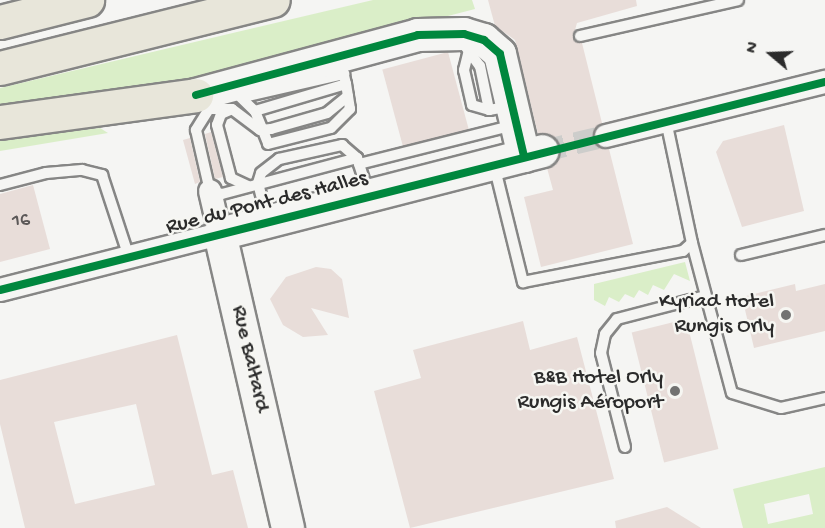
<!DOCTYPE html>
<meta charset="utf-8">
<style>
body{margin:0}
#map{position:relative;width:825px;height:528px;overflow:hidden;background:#f5f5f3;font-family:"Gochi Hand",sans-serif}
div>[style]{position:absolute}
.green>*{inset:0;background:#daeec8}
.building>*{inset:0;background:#e8ddd9;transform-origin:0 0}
.street-tunnel>*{height:22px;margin-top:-11px;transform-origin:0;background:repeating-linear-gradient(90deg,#cdcdcb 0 22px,transparent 0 33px)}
.roads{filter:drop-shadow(2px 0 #868685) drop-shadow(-2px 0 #868685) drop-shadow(0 2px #868685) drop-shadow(0 -2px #868685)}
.lane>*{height:10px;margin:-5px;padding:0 5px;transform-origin:5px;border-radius:5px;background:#f5f5f3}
.street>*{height:22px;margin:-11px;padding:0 11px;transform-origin:11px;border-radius:11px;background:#f5f5f3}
.secondary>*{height:32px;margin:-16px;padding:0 16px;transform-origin:16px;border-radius:16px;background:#f5f5f3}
.highway>*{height:33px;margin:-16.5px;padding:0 16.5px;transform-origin:16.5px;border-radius:16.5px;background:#e8e6da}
.cycleway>*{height:8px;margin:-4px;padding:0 4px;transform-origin:4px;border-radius:4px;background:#00873e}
.dots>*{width:16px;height:16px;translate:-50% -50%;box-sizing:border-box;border:3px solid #f6f6f2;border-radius:50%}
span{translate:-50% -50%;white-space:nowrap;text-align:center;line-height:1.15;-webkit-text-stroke:5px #f6f6f2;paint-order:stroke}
.number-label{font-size:20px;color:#5b5858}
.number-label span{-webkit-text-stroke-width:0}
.street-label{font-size:22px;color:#2b2b2b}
.poi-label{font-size:22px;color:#2b2b2b}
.right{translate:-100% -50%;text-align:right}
.north{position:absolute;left:741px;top:24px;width:60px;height:60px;-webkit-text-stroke:4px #f6f6f2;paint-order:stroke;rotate:289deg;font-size:16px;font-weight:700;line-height:24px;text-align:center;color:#2b2b2b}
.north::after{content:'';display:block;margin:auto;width:21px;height:27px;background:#2b2b2b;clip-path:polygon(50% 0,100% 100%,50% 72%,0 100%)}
</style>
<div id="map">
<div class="green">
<i style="clip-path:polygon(373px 0,472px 0,475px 9px,192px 82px,0 113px,0 88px)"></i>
<i style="clip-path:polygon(100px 128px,108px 133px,0 151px,0 139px)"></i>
<i style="clip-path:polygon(685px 262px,690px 281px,674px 274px,664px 290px,653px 285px,648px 295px,639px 290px,634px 298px,625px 294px,619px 302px,609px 297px,605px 306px,594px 300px,594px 284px)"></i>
<i style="clip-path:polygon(evenodd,825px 467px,825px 528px,743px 528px,733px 489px,825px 467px,809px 494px,813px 514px,768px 524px,764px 504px,809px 494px)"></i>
</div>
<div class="building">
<i style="clip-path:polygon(488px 0,636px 0,637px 6px,577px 23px,573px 37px,582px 43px,602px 123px,593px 140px,609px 149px,633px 244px,541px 267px,524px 197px,553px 190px,547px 168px,556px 163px,561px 147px,555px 138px,538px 134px,515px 40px,495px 26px)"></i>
<i style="left:448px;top:52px;width:80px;height:68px;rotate:75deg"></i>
<i style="clip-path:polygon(784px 125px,804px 211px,742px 227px,716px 152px,723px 141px)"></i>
<i style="clip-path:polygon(211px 132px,223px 177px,215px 179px,205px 134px)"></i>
<i style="clip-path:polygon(190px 138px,200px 182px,195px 184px,183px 140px)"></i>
<i style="clip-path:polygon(33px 185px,50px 249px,0 262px,0 194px)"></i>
<i style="clip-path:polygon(316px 267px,331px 269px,342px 279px,349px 318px,311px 308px,328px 335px,303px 337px,283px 325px,270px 299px,286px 277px)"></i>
<i style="clip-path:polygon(795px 284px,796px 291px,825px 284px,825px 331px,754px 348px,742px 297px)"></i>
<i style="left:686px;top:319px;width:134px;height:56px;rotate:76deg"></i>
<i style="clip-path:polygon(523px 321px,530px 350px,577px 337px,614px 479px,410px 528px,374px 391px,421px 378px,413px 350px)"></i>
<i style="clip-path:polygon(evenodd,177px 335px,212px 475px,233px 470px,248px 528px,25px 528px,0 424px,0 380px,177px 335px,136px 404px,155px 485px,75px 504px,54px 422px,136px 404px)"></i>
<i style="clip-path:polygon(667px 507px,701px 528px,616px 528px,615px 521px)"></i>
</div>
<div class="street-tunnel">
<i style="left:543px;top:151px;width:65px;rotate:-13.4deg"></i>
</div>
<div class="roads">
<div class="lane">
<i style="left:580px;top:36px;width:162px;rotate:-12.8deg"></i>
<i style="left:463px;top:43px;width:29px;rotate:54deg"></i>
<i style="left:480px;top:66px;width:45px;rotate:78.4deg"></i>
<i style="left:489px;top:110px;width:22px;rotate:-10deg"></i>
<i style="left:469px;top:50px;width:21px;rotate:104deg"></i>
<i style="left:464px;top:70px;width:36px;rotate:77deg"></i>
<i style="left:472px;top:105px;width:18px;rotate:16deg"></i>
<i style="left:233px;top:90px;width:30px;rotate:44deg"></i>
<i style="left:255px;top:111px;width:35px;rotate:68deg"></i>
<i style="left:268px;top:144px;width:65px;rotate:-14.3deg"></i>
<i style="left:331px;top:128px;width:27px;rotate:-45deg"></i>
<i style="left:350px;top:109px;width:25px;rotate:-99deg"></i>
<i style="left:243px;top:97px;width:104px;rotate:-12.8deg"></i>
<i style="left:232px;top:109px;width:23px;rotate:180deg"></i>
<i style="left:209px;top:109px;width:25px;rotate:122deg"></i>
<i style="left:196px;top:130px;width:63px;rotate:77.1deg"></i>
<i style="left:210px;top:191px;width:12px;rotate:14deg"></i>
<i style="left:222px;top:194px;width:140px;rotate:-14.9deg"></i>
<i style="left:255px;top:111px;width:95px;rotate:-16.5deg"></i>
<i style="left:346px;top:84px;width:27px;rotate:-103deg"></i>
<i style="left:359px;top:164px;width:160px;rotate:-14.1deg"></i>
<i style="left:494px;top:165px;width:121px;rotate:76.1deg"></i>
<i style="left:523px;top:282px;width:163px;rotate:-11deg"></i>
<i style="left:683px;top:251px;width:12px;rotate:-42deg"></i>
<i style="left:692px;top:243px;width:125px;rotate:-102deg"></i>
<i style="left:0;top:185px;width:48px;rotate:-14.6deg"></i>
<i style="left:46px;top:173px;width:36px;rotate:-5deg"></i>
<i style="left:82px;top:170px;width:21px;rotate:14deg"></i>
<i style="left:102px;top:175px;width:86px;rotate:71.8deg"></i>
<i style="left:248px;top:186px;width:19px;rotate:-155deg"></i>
<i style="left:231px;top:178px;width:55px;rotate:-104.8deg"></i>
<i style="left:217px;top:125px;width:12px;rotate:-70deg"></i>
<i style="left:221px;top:114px;width:12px;rotate:-24deg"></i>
<i style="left:232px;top:109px;width:35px;rotate:37deg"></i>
<i style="left:260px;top:130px;width:11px;rotate:-5deg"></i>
<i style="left:271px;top:129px;width:58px;rotate:-15.9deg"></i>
<i style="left:327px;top:113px;width:27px;rotate:-39deg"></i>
<i style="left:267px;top:219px;width:37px;rotate:-104deg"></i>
<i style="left:258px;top:183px;width:10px;rotate:-73deg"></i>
<i style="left:261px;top:173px;width:23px;rotate:-38deg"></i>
<i style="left:279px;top:159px;width:65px;rotate:-12.5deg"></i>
<i style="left:342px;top:145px;width:20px;rotate:41deg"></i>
<i style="left:357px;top:158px;width:39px;rotate:72deg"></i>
<i style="left:692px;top:243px;width:155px;rotate:75.1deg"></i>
<i style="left:732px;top:393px;width:51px;rotate:17deg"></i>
<i style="left:781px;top:408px;width:45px;rotate:-12.8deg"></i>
<i style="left:741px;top:255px;width:86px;rotate:-13.4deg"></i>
<i style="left:625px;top:447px;width:97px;rotate:-104.3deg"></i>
<i style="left:601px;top:353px;width:19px;rotate:-78deg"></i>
<i style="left:605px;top:334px;width:19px;rotate:-51deg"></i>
<i style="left:617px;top:319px;width:91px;rotate:-14.6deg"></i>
</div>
<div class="street">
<i style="left:606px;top:136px;width:226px;rotate:-13.9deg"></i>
<i style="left:0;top:290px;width:227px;rotate:-14.3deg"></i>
<i style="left:220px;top:234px;width:44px;rotate:-103.1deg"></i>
</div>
<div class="secondary">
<i style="left:196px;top:95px;width:230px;rotate:-15.1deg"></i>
<i style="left:418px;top:35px;width:46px;rotate:-1.2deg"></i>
<i style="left:464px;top:34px;width:21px;rotate:17deg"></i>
<i style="left:484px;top:40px;width:21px;rotate:41deg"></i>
<i style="left:500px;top:54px;width:105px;rotate:76.8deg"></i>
<i style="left:288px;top:528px;width:302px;rotate:-103deg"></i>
<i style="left:220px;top:234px;width:333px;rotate:-14.4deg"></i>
</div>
<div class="highway">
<i style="left:0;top:22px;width:90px;rotate:-14.2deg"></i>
<i style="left:0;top:68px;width:281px;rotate:-14deg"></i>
<i style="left:0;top:122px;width:198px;rotate:-7.8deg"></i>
</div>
</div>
<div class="cycleway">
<i style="left:196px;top:95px;width:230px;rotate:-15.1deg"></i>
<i style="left:418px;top:35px;width:46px;rotate:-1.2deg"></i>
<i style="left:464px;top:34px;width:21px;rotate:17deg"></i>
<i style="left:484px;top:40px;width:21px;rotate:41deg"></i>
<i style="left:500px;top:54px;width:105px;rotate:76.8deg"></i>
<i style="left:0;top:290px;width:851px;rotate:-14.15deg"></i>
</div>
<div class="dots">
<i style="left:786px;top:315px;background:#727271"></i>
<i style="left:675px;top:391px;background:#727271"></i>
</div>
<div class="number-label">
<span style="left:21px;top:221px">16</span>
</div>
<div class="street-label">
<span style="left:267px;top:204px;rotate:-14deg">Rue du Pont des Halles</span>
<span style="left:249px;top:359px;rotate:77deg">Rue Baltard</span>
</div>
<div class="poi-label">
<span class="right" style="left:774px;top:315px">Kyriad Hotel<br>Rungis Orly</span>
<span class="right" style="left:663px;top:391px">B&amp;B Hotel Orly<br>Rungis Aéroport</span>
</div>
<div class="north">N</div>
</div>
